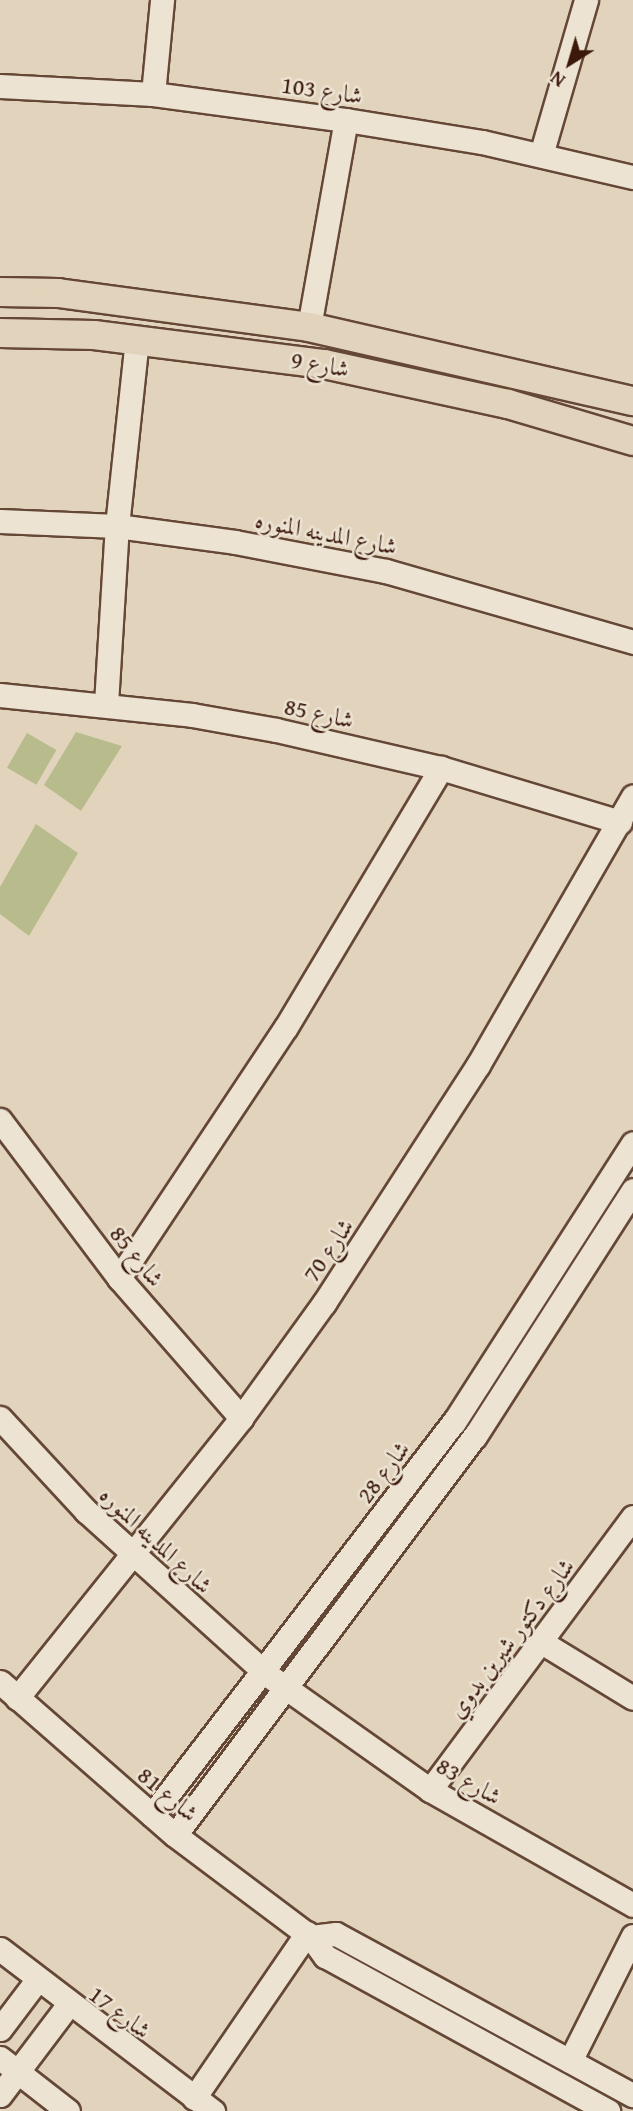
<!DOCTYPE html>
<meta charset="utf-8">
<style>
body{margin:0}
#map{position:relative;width:633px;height:2111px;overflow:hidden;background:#e2d4bc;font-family:"Gentium Book Plus",Amiri,serif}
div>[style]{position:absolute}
.green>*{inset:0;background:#b8bc8d;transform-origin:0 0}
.roads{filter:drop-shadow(2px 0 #654736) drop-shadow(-2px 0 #654736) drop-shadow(0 2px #654736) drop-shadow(0 -2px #654736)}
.minor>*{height:23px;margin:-11.5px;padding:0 11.5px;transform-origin:11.5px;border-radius:11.5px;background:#ece3d3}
.major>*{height:28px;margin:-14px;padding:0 14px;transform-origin:14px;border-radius:14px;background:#e2d4bc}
span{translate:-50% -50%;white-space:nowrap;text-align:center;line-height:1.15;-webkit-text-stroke:5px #ece3d3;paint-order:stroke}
.street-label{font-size:24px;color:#3b180a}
.north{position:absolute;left:535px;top:28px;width:70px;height:70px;-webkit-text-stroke:5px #ece3d3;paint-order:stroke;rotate:217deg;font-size:19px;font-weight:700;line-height:28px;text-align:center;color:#3b180a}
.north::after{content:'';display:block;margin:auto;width:24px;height:32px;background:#3b180a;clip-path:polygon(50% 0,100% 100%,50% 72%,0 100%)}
</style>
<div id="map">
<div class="green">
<i style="clip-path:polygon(76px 732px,122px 746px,81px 811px,44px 785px)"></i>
<i style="left:27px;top:733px;width:34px;height:40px;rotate:30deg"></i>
<i style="clip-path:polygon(36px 824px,78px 853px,29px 936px,0 914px,0 887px)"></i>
</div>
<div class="roads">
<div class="minor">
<i style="left:0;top:86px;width:153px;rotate:3deg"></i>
<i style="left:153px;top:94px;width:195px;rotate:7.7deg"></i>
<i style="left:346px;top:120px;width:138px;rotate:9.2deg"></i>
<i style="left:482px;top:142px;width:155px;rotate:13.1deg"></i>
<i style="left:153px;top:94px;width:94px;rotate:-84.5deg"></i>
<i style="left:541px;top:155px;width:161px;rotate:-73.8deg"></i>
<i style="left:309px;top:327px;width:210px;rotate:-79.9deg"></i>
<i style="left:0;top:521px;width:117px;rotate:2.4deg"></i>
<i style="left:117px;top:526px;width:119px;rotate:7.7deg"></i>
<i style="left:235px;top:542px;width:154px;rotate:10.9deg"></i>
<i style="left:386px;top:571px;width:257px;rotate:16deg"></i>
<i style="left:0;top:695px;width:193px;rotate:5.9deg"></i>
<i style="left:192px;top:715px;width:85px;rotate:10.1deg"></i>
<i style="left:276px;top:730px;width:169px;rotate:13deg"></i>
<i style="left:441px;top:768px;width:187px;rotate:16.8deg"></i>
<i style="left:106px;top:704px;width:178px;rotate:-86.5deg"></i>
<i style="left:117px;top:526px;width:188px;rotate:-83.9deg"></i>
<i style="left:0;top:1120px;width:198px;rotate:53deg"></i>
<i style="left:119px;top:1278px;width:186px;rotate:48.9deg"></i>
<i style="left:119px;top:1278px;width:301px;rotate:-56.4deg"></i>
<i style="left:286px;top:1027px;width:302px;rotate:-59.1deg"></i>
<i style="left:0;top:1418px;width:127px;rotate:47.2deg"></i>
<i style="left:86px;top:1511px;width:241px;rotate:42.1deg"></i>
<i style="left:265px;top:1673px;width:202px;rotate:35.3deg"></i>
<i style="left:430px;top:1790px;width:233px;rotate:29.5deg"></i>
<i style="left:543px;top:1643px;width:105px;rotate:31.4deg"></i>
<i style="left:0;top:1682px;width:232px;rotate:41.2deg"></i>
<i style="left:175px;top:1835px;width:170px;rotate:36.9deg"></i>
<i style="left:311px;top:1937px;width:24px;rotate:54deg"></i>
<i style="left:325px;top:1956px;width:323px;rotate:28.7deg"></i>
<i style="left:17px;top:1698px;width:359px;rotate:-51.3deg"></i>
<i style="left:241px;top:1418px;width:142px;rotate:-54.2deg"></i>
<i style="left:324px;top:1303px;width:283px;rotate:-57.1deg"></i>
<i style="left:478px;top:1065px;width:310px;rotate:-60deg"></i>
<i style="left:430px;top:1790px;width:340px;rotate:-53.4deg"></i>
<i style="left:152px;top:1815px;width:496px;rotate:-52.5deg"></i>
<i style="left:454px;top:1422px;width:331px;rotate:-57.3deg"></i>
<i style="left:175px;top:1835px;width:499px;rotate:-53.1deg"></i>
<i style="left:475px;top:1436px;width:292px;rotate:-57.3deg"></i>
<i style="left:311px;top:1937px;width:25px;rotate:-7deg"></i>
<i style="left:336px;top:1934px;width:338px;rotate:28.5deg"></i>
<i style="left:0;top:1949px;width:268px;rotate:37.3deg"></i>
<i style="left:0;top:2029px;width:61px;rotate:-52.9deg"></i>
<i style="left:0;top:2058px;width:86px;rotate:37.9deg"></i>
<i style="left:570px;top:2061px;width:140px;rotate:-63.3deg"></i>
<i style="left:0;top:2095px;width:113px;rotate:-52.9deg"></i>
<i style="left:194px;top:2098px;width:200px;rotate:-55.6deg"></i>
</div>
<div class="major">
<i style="left:0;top:292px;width:58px;rotate:1deg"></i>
<i style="left:58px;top:293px;width:253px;rotate:7.7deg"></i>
<i style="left:309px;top:327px;width:332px;rotate:12.9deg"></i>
<i style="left:0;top:333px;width:94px;rotate:1.2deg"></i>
<i style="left:94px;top:335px;width:232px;rotate:7.2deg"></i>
<i style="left:324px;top:364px;width:188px;rotate:12.3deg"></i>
<i style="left:508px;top:404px;width:130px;rotate:16.5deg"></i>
</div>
</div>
<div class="street-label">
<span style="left:322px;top:90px;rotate:8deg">شارع 103</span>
<span style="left:320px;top:364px;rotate:10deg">شارع 9</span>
<span style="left:326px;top:533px;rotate:11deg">شارع المدينه المنوره</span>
<span style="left:319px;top:713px;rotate:12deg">شارع 85</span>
<span style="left:328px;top:1250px;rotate:-56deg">شارع 70</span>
<span style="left:137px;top:1256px;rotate:51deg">شارع 85</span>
<span style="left:383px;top:1472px;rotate:-53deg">شارع 28</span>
<span style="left:156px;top:1540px;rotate:43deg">شارع المدينه المنوره</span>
<span style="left:511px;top:1638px;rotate:-53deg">شارع دكتور شيرين بدوي</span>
<span style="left:469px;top:1781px;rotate:30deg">شارع 83</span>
<span style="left:168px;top:1794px;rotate:40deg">شارع 81</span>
<span style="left:120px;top:2012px;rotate:37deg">شارع 17</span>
</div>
<div class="north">N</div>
</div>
